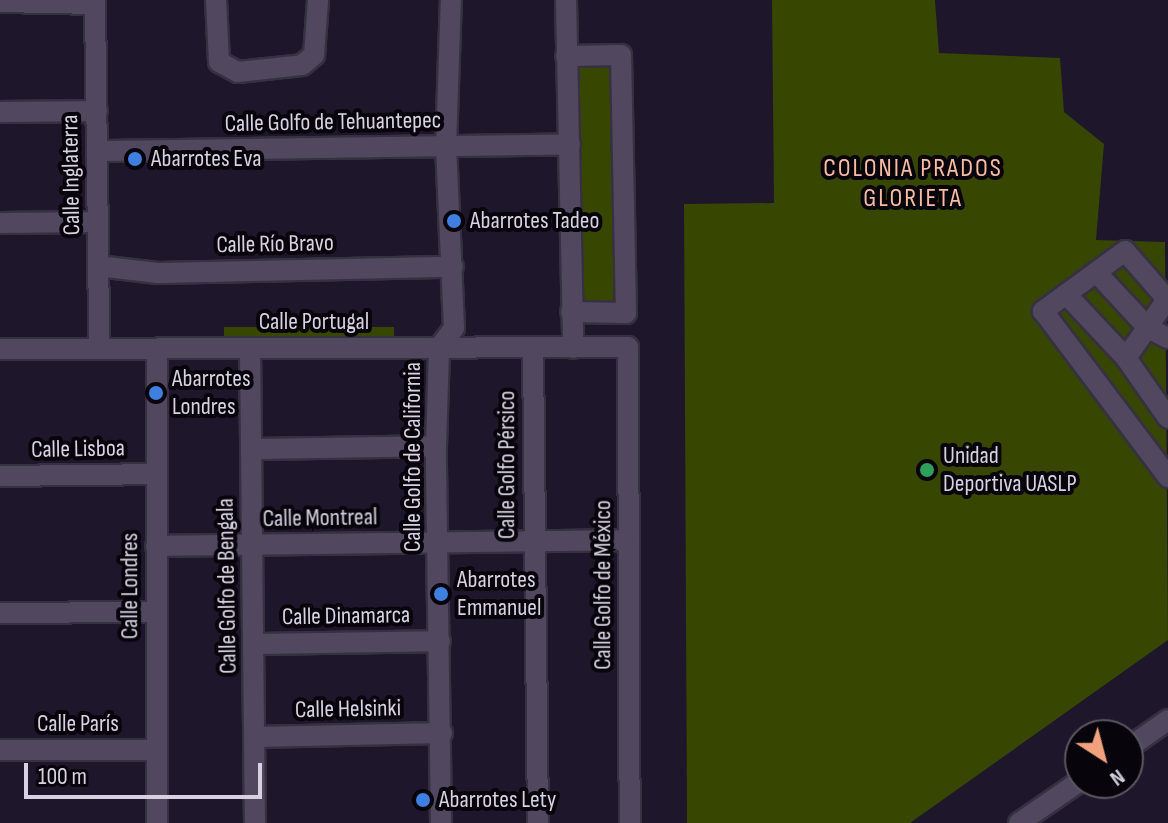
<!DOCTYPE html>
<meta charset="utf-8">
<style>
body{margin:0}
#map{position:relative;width:1168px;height:823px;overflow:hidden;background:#1e162a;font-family:"Sofia Sans Condensed",sans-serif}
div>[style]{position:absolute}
.green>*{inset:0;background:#374600;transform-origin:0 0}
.roads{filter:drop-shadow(2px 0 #363140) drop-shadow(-2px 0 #363140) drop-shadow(0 2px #363140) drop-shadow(0 -2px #363140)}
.minor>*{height:20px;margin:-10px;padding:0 10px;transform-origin:10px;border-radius:10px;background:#51485f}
.dots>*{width:22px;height:22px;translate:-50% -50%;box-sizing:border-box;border:4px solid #07040c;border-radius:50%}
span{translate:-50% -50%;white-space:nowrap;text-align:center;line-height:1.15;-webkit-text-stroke:8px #07040c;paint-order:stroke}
.street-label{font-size:24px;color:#d7d2e1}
.poi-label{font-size:24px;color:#d7d2e1}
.left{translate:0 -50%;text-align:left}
.neighbourhood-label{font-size:26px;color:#f9bca1;letter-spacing:2px}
.north{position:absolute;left:1064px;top:719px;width:80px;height:80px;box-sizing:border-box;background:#07040c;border:2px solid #5a5661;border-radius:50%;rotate:144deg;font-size:22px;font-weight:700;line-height:32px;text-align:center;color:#d7d2e1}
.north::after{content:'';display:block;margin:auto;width:28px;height:36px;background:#f1a17d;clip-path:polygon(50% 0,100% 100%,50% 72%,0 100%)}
.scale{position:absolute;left:24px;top:763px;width:238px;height:36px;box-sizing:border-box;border:4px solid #d7d2e1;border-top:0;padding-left:10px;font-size:24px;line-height:28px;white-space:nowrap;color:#d7d2e1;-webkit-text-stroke:6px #07040c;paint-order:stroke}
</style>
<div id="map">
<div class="green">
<i style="clip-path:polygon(772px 0,935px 0,939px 53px,1060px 58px,1064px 112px,1104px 144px,1096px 240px,1165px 242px,1168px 640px,910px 823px,687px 823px,684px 204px,774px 203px)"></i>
<i style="left:614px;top:62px;width:242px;height:38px;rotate:90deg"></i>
<i style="left:224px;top:327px;width:170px;height:17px"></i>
</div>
<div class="roads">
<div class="minor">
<i style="left:95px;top:0;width:349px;rotate:89.3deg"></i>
<i style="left:216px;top:0;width:62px;rotate:87.2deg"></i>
<i style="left:219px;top:62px;width:21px;rotate:28deg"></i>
<i style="left:238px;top:72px;width:64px;rotate:-6.2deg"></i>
<i style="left:302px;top:65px;width:16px;rotate:-40deg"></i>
<i style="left:314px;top:55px;width:55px;rotate:-85.8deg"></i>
<i style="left:566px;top:0;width:348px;rotate:88.8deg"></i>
<i style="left:0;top:2px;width:95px;rotate:1.2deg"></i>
<i style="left:566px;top:56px;width:55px;rotate:-1deg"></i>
<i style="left:621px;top:55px;width:258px;rotate:88.9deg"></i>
<i style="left:626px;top:313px;width:55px;rotate:-179deg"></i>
<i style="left:0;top:112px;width:97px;rotate:-0.6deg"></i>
<i style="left:97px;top:151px;width:473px;rotate:-0.8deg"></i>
<i style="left:0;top:223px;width:98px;rotate:-0.6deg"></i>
<i style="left:98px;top:266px;width:60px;rotate:6.7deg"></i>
<i style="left:158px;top:273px;width:295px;rotate:-1.2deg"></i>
<i style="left:1096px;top:272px;width:76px;rotate:47.1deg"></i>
<i style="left:1148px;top:328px;width:22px;rotate:27deg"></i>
<i style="left:1066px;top:294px;width:88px;rotate:46.8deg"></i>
<i style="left:1166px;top:298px;width:62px;rotate:-131.1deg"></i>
<i style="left:1125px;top:251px;width:102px;rotate:143.8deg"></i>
<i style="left:1043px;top:311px;width:208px;rotate:53deg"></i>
<i style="left:1168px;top:298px;width:73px;rotate:125deg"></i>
<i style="left:1126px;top:358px;width:73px;rotate:55deg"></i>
<i style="left:250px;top:348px;width:475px;rotate:89.4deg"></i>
<i style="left:533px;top:348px;width:475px;rotate:89.4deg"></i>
<i style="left:0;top:349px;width:628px;rotate:-0.18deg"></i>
<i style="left:628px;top:347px;width:476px;rotate:89.8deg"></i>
<i style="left:251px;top:449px;width:185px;rotate:-0.9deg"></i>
<i style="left:0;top:476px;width:156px;rotate:-0.7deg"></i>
<i style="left:156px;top:546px;width:473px;rotate:-0.7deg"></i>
<i style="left:0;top:613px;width:156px;rotate:-0.4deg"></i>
<i style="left:253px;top:644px;width:187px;rotate:-0.9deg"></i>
<i style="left:255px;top:737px;width:187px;rotate:-1.2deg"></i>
<i style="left:1128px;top:748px;width:49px;rotate:-35deg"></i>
<i style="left:0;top:750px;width:155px"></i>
<i style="left:157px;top:823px;width:474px;rotate:-90deg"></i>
<i style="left:441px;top:823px;width:377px;rotate:-90.8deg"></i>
<i style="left:436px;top:446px;width:98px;rotate:-88.2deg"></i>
<i style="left:439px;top:348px;width:25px;rotate:-53deg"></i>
<i style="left:454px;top:328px;width:181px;rotate:-92.5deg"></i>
<i style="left:446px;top:147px;width:147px;rotate:-88.1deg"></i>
<i style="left:1019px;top:823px;width:74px;rotate:-34.5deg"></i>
</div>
</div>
<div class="dots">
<i style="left:135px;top:159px;background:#3f7fe0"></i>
<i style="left:454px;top:221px;background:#3f7fe0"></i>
<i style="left:156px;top:393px;background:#3f7fe0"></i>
<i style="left:927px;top:470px;background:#2e9e5b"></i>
<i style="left:441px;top:594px;background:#3f7fe0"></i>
<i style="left:423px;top:800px;background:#3f7fe0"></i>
</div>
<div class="street-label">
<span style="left:333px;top:122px;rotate:-1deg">Calle Golfo de Tehuantepec</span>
<span style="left:71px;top:175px;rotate:-91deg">Calle Inglaterra</span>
<span style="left:275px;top:244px;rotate:-1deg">Calle Río Bravo</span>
<span style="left:314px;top:322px">Calle Portugal</span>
<span style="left:78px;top:449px;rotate:-1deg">Calle Lisboa</span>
<span style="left:413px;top:457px;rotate:-90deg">Calle Golfo de California</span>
<span style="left:507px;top:465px;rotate:-90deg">Calle Golfo Pérsico</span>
<span style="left:320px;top:518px;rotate:-1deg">Calle Montreal</span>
<span style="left:603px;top:585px;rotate:-90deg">Calle Golfo de México</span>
<span style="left:130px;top:586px;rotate:-90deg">Calle Londres</span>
<span style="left:227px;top:586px;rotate:-91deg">Calle Golfo de Bengala</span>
<span style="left:346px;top:616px;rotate:-1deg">Calle Dinamarca</span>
<span style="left:348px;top:709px;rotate:-1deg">Calle Helsinki</span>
<span style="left:78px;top:724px">Calle París</span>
</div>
<div class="poi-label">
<span class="left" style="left:151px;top:159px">Abarrotes Eva</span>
<span class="left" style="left:470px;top:221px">Abarrotes Tadeo</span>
<span class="left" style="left:172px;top:393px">Abarrotes<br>Londres</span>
<span class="left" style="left:943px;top:470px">Unidad<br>Deportiva UASLP</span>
<span class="left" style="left:457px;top:594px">Abarrotes<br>Emmanuel</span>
<span class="left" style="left:439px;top:800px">Abarrotes Lety</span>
</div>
<div class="neighbourhood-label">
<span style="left:913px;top:184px">COLONIA PRADOS<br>GLORIETA</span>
</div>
<div class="north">N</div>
<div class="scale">100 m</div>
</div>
